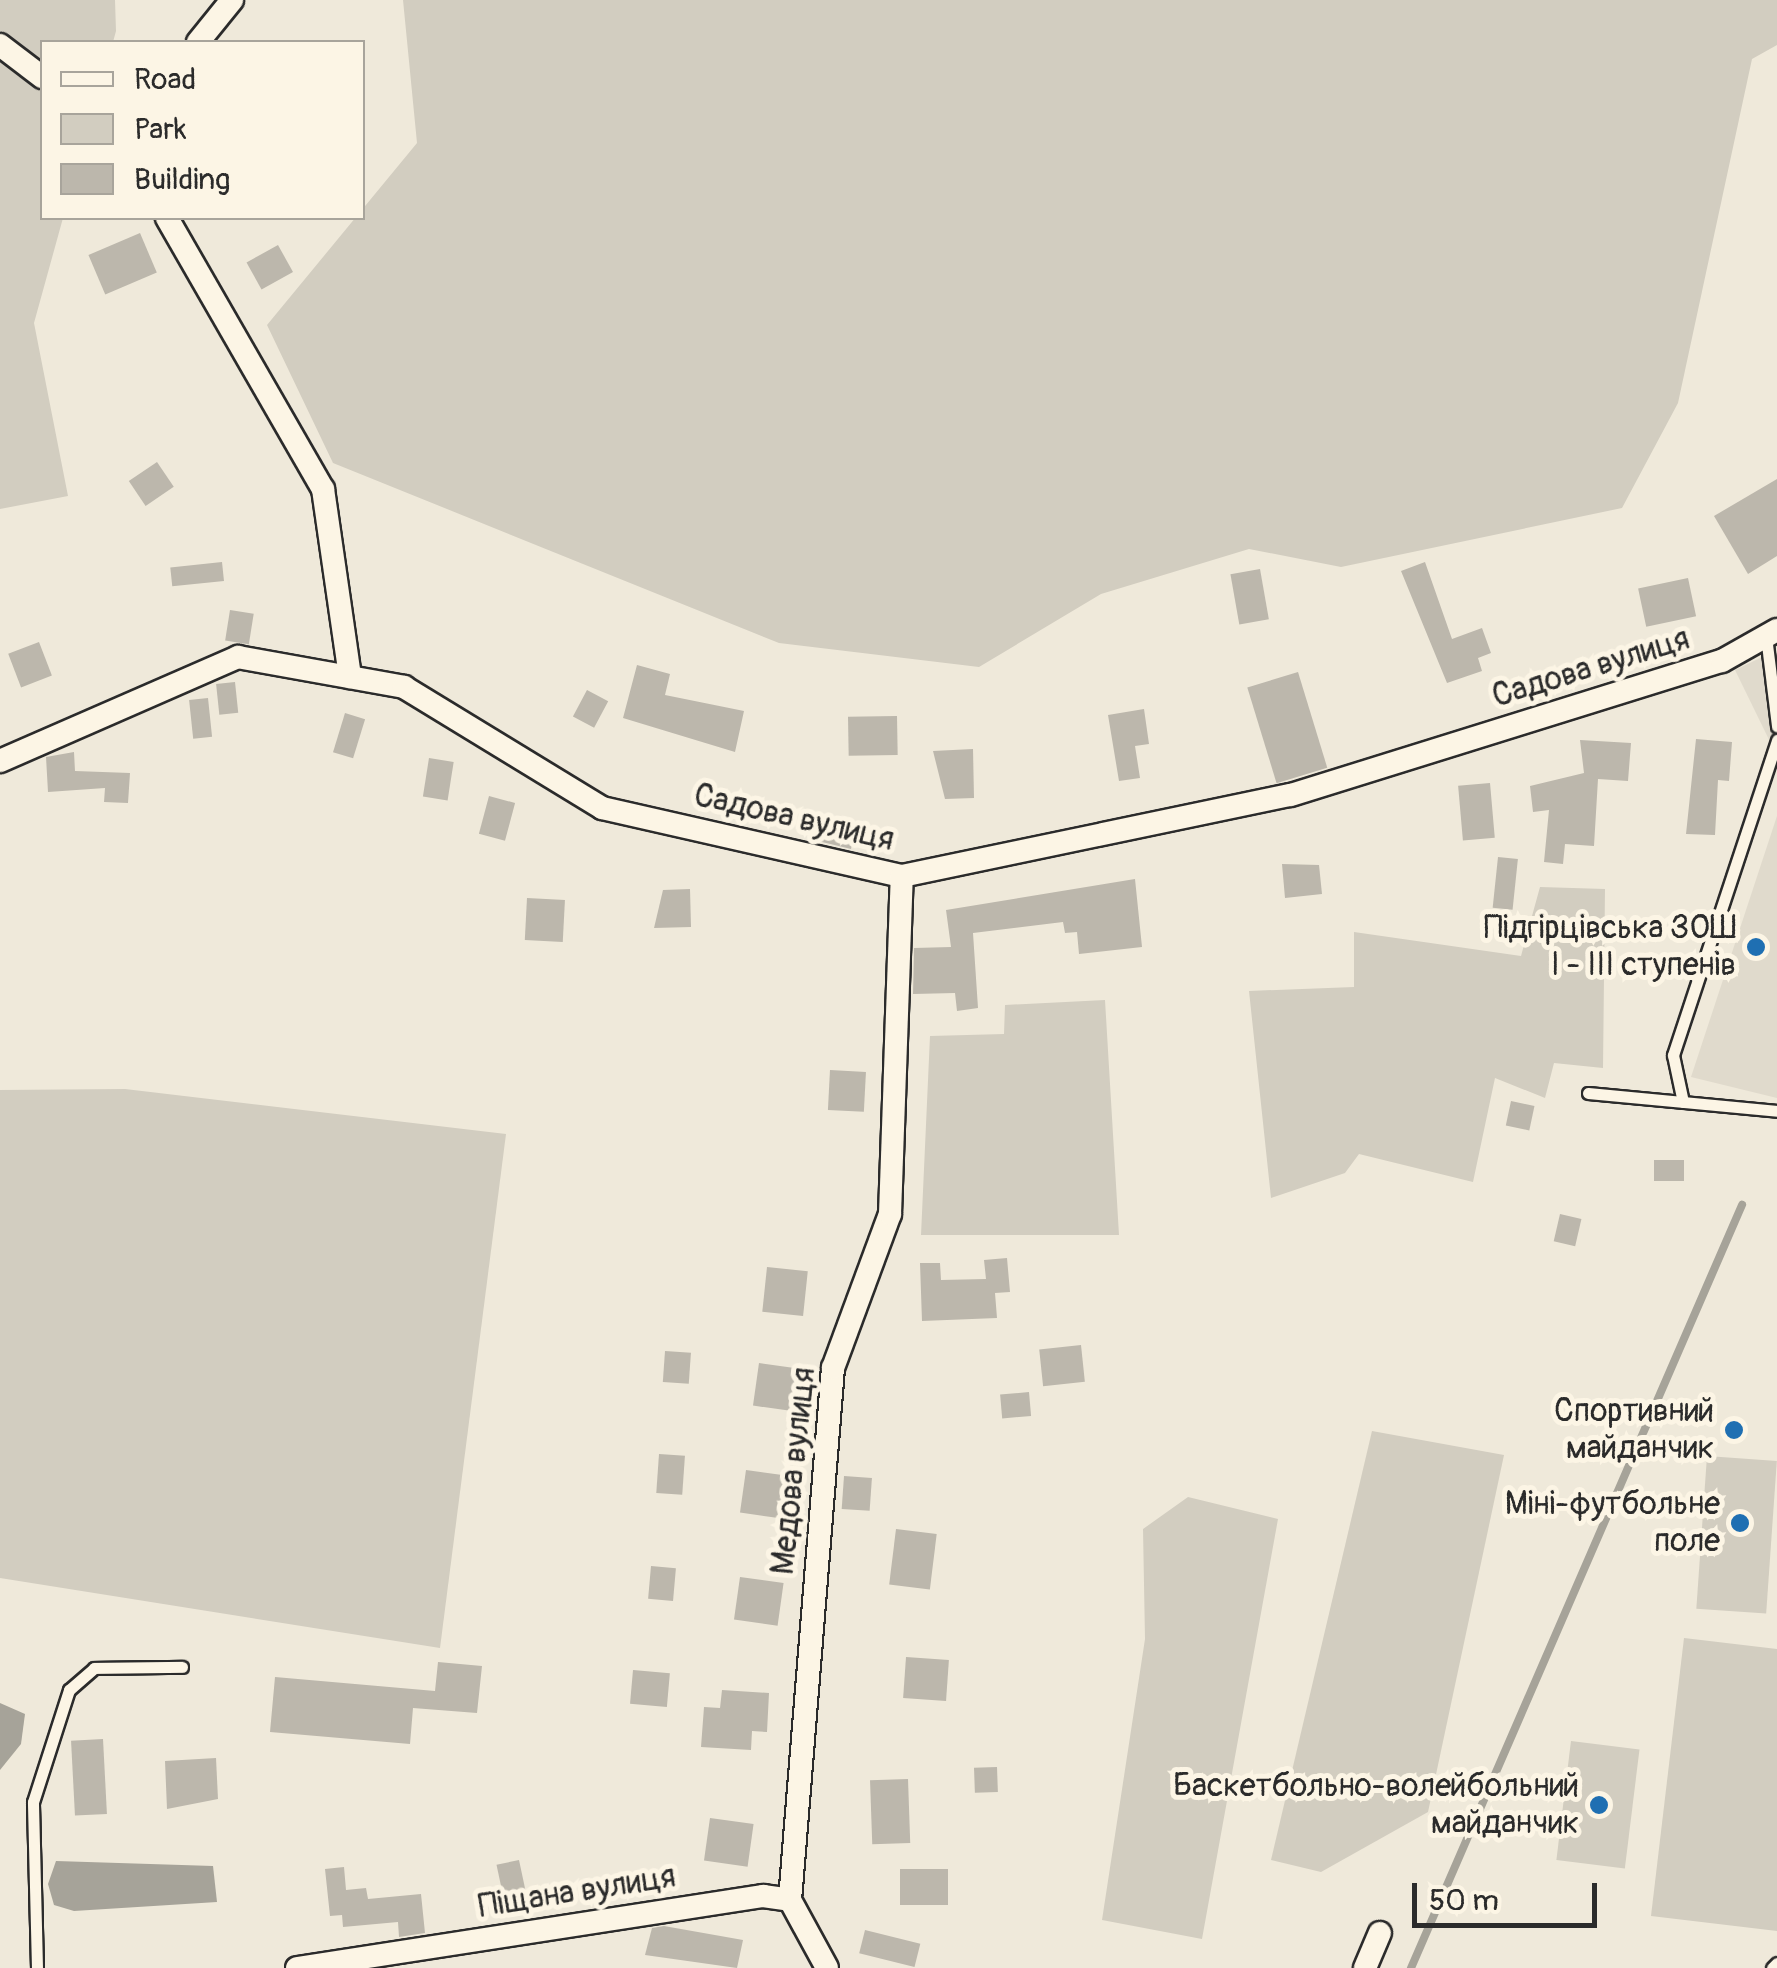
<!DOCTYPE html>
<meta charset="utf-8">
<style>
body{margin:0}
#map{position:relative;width:1777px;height:1968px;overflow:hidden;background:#efe9da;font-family:Pangolin,sans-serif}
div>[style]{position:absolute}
.built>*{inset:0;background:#e0dacc}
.green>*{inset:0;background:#d2cdc0;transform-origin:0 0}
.water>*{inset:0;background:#a6a399}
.stream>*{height:8px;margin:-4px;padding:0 4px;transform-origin:4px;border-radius:4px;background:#a6a399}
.building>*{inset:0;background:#bcb7ac;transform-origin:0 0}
.roads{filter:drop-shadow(2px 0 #2b2b2b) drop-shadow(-2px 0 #2b2b2b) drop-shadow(0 2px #2b2b2b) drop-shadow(0 -2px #2b2b2b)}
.lane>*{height:11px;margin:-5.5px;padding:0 5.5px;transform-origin:5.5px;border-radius:5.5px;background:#fcf5e5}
.street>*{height:22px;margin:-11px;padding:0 11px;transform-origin:11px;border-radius:11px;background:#fcf5e5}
.dots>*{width:28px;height:28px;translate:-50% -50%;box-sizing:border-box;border:5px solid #fcf5e5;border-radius:50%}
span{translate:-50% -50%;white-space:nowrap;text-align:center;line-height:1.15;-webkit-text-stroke:10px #fcf5e5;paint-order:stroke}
.street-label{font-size:32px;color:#2b2b2b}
.poi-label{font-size:32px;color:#2b2b2b}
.right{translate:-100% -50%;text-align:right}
.legend{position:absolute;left:40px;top:40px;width:325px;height:180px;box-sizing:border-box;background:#fcf5e5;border:2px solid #a8a49b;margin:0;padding:12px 18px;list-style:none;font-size:30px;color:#2b2b2b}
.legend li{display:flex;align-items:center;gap:20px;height:50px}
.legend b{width:50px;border:2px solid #a8a49b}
.scale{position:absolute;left:1412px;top:1883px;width:185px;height:45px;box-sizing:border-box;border:5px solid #2b2b2b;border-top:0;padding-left:12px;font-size:30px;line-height:35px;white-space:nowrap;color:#2b2b2b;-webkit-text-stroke:8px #fcf5e5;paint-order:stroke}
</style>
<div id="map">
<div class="built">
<i style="clip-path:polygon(1777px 650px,1777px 756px,1735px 670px)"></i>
<i style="clip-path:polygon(1777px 816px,1777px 1098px,1691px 1077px)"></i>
</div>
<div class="green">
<i style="clip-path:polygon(0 0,115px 0,116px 31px,113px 42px,42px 42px,42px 218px,63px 218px,34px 323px,68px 496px,0 509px)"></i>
<i style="clip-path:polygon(403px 0,1777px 0,1777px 45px,1752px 59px,1678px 403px,1622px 508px,1341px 567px,1249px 549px,1101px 594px,979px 667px,779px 643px,333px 463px,267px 325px,417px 143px)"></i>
<i style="clip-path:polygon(1540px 887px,1605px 889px,1603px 1068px,1554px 1063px,1545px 1098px,1495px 1078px,1473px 1182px,1359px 1154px,1345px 1173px,1271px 1198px,1249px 991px,1354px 987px,1354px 932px,1521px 956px)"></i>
<i style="clip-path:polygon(1105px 1000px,1119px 1235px,921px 1235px,930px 1036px,1004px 1034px,1005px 1005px)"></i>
<i style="clip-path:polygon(125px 1089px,506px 1134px,440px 1648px,0 1578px,0 1090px)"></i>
<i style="clip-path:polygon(1372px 1431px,1504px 1455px,1428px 1812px,1321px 1872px,1271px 1860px)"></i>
<i style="left:1707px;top:1456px;width:70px;height:153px;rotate:4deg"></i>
<i style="clip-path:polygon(1188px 1497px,1278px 1519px,1202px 1939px,1102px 1920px,1145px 1639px,1143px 1529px)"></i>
<i style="clip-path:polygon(1684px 1638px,1777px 1649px,1777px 1931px,1651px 1916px)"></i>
<i style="left:1571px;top:1741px;width:69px;height:120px;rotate:7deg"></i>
</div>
<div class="water">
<i style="clip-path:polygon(0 1703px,25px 1714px,21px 1744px,0 1770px)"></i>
<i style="clip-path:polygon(56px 1861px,213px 1866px,217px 1902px,74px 1911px,54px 1905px,48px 1884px)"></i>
</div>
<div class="stream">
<i style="left:1411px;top:1968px;width:832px;rotate:-66.55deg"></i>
</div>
<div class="building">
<i style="left:140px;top:233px;width:43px;height:56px;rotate:67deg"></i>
<i style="left:278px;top:245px;width:31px;height:36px;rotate:61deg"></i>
<i style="left:157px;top:462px;width:30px;height:34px;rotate:56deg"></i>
<i style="clip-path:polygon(1777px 479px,1777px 556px,1748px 574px,1714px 516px)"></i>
<i style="left:222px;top:562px;width:19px;height:52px;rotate:84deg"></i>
<i style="clip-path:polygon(1425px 562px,1452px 639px,1482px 628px,1491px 653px,1478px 658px,1482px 671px,1447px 683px,1401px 571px)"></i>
<i style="left:1260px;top:569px;width:51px;height:30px;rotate:80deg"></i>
<i style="left:1688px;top:578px;width:39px;height:51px;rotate:78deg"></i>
<i style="left:230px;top:610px;width:24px;height:31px;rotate:9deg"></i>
<i style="left:39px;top:642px;width:36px;height:33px;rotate:69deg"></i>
<i style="clip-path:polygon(637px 665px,670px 674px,665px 695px,744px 711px,735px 752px,623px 718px)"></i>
<i style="left:1298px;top:672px;width:100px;height:53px;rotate:73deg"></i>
<i style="left:235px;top:682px;width:31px;height:19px;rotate:84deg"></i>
<i style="left:587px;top:690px;width:24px;height:30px;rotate:28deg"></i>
<i style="left:208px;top:698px;width:39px;height:19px;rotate:84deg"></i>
<i style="clip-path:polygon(1144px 709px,1149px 744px,1135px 746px,1140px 778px,1119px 781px,1108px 715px)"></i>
<i style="left:345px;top:713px;width:21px;height:41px;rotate:17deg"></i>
<i style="left:897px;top:716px;width:39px;height:49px;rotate:89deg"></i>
<i style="clip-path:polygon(1696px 739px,1732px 742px,1729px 781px,1718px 780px,1715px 835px,1686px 834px)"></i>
<i style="clip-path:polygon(1580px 740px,1631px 743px,1628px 781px,1598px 779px,1594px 846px,1565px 844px,1563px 864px,1544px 862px,1549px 810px,1533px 812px,1530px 786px,1584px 773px)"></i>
<i style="clip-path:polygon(973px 749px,974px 798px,945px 799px,933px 751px)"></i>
<i style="clip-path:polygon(74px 752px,75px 771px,130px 773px,128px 803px,104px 802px,105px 788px,48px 792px,46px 757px)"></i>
<i style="left:429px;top:758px;width:25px;height:39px;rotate:9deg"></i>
<i style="left:1490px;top:783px;width:55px;height:32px;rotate:85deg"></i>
<i style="left:489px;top:796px;width:27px;height:39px;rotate:15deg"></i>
<i style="clip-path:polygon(820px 825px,855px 831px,851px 849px,818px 841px)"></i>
<i style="left:1498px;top:857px;width:20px;height:51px;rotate:6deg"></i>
<i style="clip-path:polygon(1282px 864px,1319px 865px,1322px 894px,1285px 898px)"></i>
<i style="clip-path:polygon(1135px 879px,1142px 947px,1079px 954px,1077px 932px,1065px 933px,1063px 922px,973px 933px,978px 1008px,957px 1011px,955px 993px,913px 994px,914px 948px,951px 947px,946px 910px)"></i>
<i style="clip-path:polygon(690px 889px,691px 927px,654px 928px,663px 890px)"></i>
<i style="left:527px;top:898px;width:38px;height:42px;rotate:3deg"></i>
<i style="left:830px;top:1070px;width:36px;height:40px;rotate:3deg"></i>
<i style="left:1511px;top:1101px;width:24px;height:25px;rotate:12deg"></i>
<i style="left:1654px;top:1160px;width:30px;height:21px"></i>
<i style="left:1560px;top:1214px;width:22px;height:28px;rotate:13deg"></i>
<i style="clip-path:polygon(1007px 1258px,1010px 1292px,995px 1293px,997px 1318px,922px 1321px,920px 1263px,940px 1263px,941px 1280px,986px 1279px,984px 1260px)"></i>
<i style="left:767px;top:1267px;width:41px;height:45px;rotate:6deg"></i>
<i style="left:1081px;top:1345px;width:37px;height:42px;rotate:84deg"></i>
<i style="left:665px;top:1351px;width:26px;height:31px;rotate:4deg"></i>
<i style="left:759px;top:1363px;width:43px;height:43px;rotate:8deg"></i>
<i style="left:1029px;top:1392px;width:24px;height:29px;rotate:85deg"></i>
<i style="left:659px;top:1454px;width:26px;height:39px;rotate:4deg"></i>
<i style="left:746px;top:1470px;width:44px;height:43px;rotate:8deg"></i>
<i style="left:844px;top:1476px;width:28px;height:33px;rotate:4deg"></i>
<i style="left:896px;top:1529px;width:41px;height:56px;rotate:7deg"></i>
<i style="left:651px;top:1566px;width:25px;height:33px;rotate:5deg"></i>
<i style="left:740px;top:1577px;width:44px;height:43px;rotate:8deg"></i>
<i style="left:906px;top:1657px;width:43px;height:41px;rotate:4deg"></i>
<i style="clip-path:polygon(438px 1662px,482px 1666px,477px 1713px,413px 1708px,410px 1744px,270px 1732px,275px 1677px,435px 1691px)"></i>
<i style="left:633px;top:1670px;width:37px;height:34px;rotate:5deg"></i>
<i style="clip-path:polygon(722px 1690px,769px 1693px,767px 1732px,752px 1731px,751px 1750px,701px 1747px,704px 1707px,720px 1708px)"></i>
<i style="left:103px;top:1739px;width:75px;height:32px;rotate:87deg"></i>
<i style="clip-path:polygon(216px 1758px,218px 1799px,167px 1809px,165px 1761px)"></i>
<i style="left:997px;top:1767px;width:25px;height:23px;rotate:88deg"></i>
<i style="left:908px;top:1779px;width:64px;height:38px;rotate:88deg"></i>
<i style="left:710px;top:1818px;width:44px;height:43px;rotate:8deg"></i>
<i style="left:519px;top:1860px;width:42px;height:23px;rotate:78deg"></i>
<i style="clip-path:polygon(344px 1867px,346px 1890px,366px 1888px,368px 1899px,421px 1894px,425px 1933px,399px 1937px,398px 1922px,343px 1927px,342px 1915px,330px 1916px,325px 1869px)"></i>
<i style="left:900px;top:1869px;width:48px;height:36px"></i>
<i style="clip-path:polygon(664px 1926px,743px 1940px,737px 1968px,645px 1955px,652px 1928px)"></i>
<i style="left:865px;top:1930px;width:57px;height:24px;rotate:14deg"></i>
</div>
<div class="roads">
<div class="lane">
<i style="left:1766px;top:636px;width:91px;rotate:83deg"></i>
<i style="left:1588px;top:1093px;width:190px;rotate:5.4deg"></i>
<i style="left:1683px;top:1102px;width:48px;rotate:-102deg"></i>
<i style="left:1673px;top:1055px;width:332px;rotate:-71.7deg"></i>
<i style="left:37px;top:1968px;width:166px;rotate:-91.4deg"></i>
<i style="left:33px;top:1802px;width:118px;rotate:-72.2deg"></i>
<i style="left:69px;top:1690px;width:33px;rotate:-41deg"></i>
<i style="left:94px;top:1668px;width:88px;rotate:-0.7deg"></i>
<i style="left:1772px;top:1968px;width:7px;rotate:-45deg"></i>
</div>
<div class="street">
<i style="left:198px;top:42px;width:54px;rotate:-51deg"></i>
<i style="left:0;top:45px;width:53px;rotate:37.3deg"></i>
<i style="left:167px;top:218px;width:313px;rotate:60.1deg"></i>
<i style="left:323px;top:489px;width:190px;rotate:81.8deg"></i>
<i style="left:0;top:761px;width:260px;rotate:-23.6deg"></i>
<i style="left:238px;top:657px;width:169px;rotate:10.2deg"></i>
<i style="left:404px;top:687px;width:232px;rotate:31.4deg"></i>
<i style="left:602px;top:808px;width:308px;rotate:12.8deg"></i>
<i style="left:902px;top:876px;width:397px;rotate:-11.8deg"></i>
<i style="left:1291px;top:795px;width:451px;rotate:-17.3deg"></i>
<i style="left:1722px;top:661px;width:63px;rotate:-29.4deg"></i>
<i style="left:790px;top:1900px;width:534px;rotate:-85.38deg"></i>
<i style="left:833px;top:1368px;width:164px;rotate:-69.7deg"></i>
<i style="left:890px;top:1214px;width:338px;rotate:-88deg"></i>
<i style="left:297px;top:1968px;width:472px;rotate:-8.8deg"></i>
<i style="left:763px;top:1896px;width:27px;rotate:8deg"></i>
<i style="left:790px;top:1900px;width:77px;rotate:61.4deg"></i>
<i style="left:1365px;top:1968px;width:38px;rotate:-67deg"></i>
</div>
</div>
<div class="dots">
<i style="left:1756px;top:947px;background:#1f6fb2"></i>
<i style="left:1734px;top:1430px;background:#1f6fb2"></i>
<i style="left:1740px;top:1523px;background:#1f6fb2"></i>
<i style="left:1599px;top:1805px;background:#1f6fb2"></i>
</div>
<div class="street-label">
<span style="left:1591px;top:668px;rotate:-17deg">Садова вулиця</span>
<span style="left:794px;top:818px;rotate:13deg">Садова вулиця</span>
<span style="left:794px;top:1471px;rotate:-84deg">Медова вулиця</span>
<span style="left:577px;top:1892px;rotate:-9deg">Піщана вулиця</span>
</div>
<div class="poi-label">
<span class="right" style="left:1736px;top:947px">Підгірцівська ЗОШ<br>І - ІІІ ступенів</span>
<span class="right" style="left:1714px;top:1430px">Спортивний<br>майданчик</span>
<span class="right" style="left:1720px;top:1523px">Міні-футбольне<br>поле</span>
<span class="right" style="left:1579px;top:1805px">Баскетбольно-волейбольний<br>майданчик</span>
</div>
<ul class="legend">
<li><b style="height:12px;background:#fcf5e5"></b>Road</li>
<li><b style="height:28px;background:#d2cdc0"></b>Park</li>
<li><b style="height:28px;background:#bcb7ac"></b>Building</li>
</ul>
<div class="scale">50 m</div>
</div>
